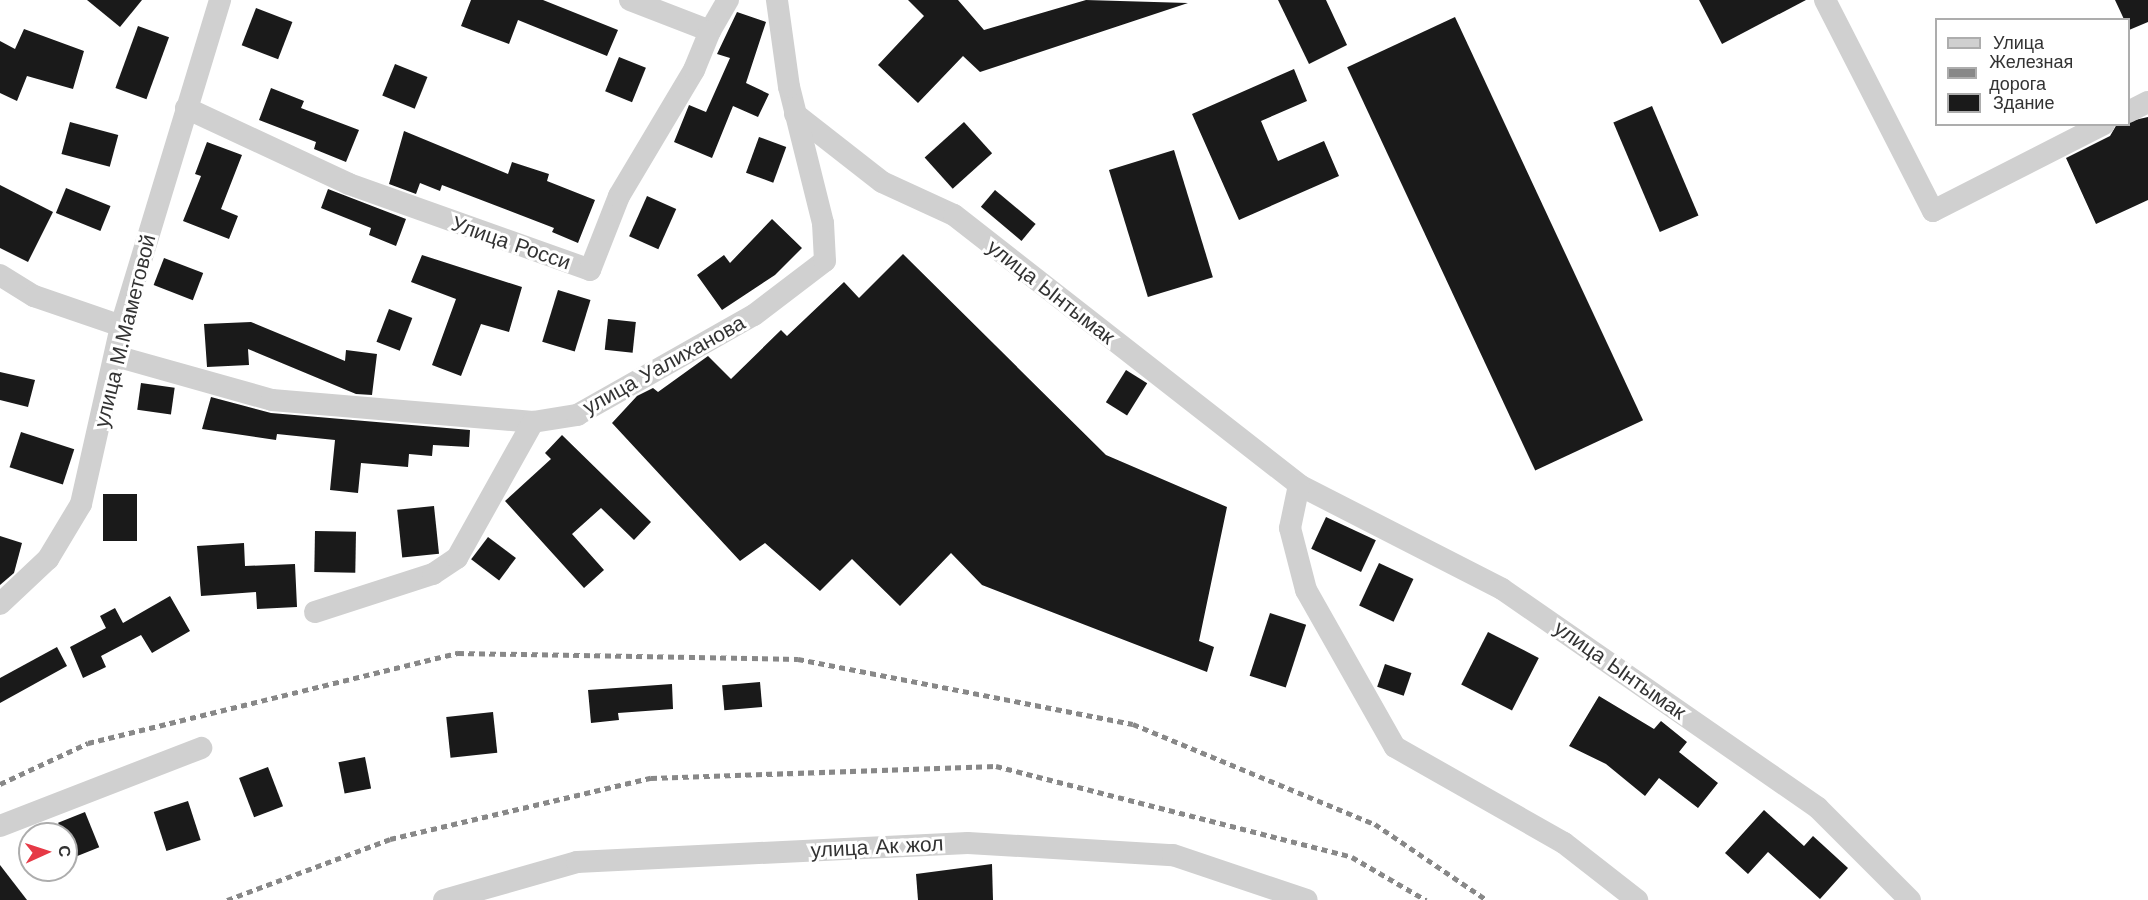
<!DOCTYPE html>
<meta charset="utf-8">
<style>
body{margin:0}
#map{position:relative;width:2148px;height:900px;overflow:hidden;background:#fff;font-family:"Work Sans",sans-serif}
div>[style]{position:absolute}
.building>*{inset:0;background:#1a1a1a;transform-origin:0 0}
.street>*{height:22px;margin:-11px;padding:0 11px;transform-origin:11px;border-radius:11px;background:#d0d0d0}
.rail>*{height:4.5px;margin-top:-2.25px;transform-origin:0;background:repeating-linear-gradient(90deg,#888 0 6px,transparent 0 10.5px)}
span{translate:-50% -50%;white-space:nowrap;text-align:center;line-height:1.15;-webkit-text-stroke:6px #fff;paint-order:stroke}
.street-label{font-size:21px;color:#333}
.legend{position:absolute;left:1935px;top:18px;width:195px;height:108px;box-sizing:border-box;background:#fff;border:2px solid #adadad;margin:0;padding:8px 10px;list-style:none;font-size:18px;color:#333}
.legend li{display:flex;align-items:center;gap:12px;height:30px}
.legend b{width:30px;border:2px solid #adadad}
.north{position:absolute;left:18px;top:822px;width:60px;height:60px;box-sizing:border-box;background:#fff;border:2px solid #adadad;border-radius:50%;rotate:87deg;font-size:16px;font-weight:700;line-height:24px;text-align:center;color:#333}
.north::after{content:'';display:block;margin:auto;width:21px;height:27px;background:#e63946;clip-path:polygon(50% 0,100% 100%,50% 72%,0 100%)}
</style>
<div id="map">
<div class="building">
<i style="clip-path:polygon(87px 0,142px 0,120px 27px)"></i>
<i style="clip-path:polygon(471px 0,543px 0,618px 30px,607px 56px,518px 20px,509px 44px,461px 26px)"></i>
<i style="clip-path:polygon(908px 0,958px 0,984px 30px,1086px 0,1188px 3px,980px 72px,963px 56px,918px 103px,878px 65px,924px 16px)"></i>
<i style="clip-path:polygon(1278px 0,1326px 0,1347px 45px,1309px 64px)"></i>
<i style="clip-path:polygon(1699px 0,1806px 0,1722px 44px)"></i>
<i style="clip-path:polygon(2115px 0,2148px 0,2148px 22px,2129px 30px)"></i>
<i style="left:256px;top:8px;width:39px;height:40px;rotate:21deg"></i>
<i style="clip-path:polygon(737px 12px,766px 22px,746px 83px,769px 94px,758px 117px,733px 106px,712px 158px,674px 142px,689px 105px,706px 112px,730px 58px,717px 54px)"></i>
<i style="left:1455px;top:17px;width:445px;height:119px;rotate:65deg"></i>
<i style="left:138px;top:26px;width:33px;height:66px;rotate:20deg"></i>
<i style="clip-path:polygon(24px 29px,84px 51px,73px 89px,27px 76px,17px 101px,0 93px,0 41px,15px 49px)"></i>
<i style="left:619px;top:57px;width:29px;height:37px;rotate:22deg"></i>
<i style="left:395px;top:64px;width:35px;height:34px;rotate:22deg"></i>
<i style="clip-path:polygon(1294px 69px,1307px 101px,1261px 121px,1278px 161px,1324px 141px,1339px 176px,1239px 220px,1192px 114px)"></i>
<i style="clip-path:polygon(271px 88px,304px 101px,301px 108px,359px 130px,346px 162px,314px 149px,316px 142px,259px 120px)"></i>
<i style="left:1652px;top:106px;width:119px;height:42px;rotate:67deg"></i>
<i style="clip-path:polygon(2148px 117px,2148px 200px,2096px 224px,2066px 158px,2110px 136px,2117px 124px)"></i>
<i style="left:70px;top:122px;width:50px;height:33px;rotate:15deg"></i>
<i style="left:964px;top:122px;width:42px;height:53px;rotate:48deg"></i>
<i style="clip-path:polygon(404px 131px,508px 174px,512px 162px,549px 174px,547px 181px,595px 200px,578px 243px,552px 232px,554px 228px,442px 185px,440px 191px,420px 183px,416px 194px,389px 184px)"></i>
<i style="left:759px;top:137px;width:29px;height:38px;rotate:20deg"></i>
<i style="clip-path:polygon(207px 142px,242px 155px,221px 209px,238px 216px,229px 239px,183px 221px,201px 176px,195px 174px)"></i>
<i style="left:1174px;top:150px;width:133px;height:68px;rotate:73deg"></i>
<i style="clip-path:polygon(0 185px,53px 212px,28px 262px,0 248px)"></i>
<i style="left:66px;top:188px;width:48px;height:27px;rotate:22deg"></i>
<i style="clip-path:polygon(328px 189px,406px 219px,396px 246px,369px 235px,371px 228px,321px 208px)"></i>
<i style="left:995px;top:190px;width:53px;height:22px;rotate:40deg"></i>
<i style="left:647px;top:196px;width:32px;height:44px;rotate:24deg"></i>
<i style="clip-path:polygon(772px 219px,802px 248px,775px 275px,722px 310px,697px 275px,724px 255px,730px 263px)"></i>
<i style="clip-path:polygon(903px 254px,1106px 455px,1227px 507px,1199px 641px,1214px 647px,1207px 672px,982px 585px,951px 553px,900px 606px,852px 559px,820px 591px,765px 543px,740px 561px,612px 423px,637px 396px,653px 388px,658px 392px,708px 356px,731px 379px,781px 330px,787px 336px,844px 282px,859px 298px)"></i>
<i style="clip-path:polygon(422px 255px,522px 287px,509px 332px,481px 324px,461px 376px,432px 365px,456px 299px,411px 282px)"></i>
<i style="left:164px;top:258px;width:42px;height:29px;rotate:21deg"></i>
<i style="left:558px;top:290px;width:34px;height:54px;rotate:17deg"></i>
<i style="left:389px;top:309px;width:25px;height:35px;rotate:21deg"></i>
<i style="left:608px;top:319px;width:28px;height:31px;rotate:6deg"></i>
<i style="clip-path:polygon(251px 322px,345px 361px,346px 350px,377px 354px,372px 395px,356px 394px,248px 349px,249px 365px,207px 367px,204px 324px)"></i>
<i style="left:1126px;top:370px;width:25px;height:38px;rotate:32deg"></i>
<i style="clip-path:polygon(0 372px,35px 380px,28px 407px,0 400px)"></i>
<i style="left:141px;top:383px;width:34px;height:27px;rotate:8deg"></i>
<i style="clip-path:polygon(211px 397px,271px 413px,470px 430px,469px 447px,433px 445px,432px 456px,409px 454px,408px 467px,361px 463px,358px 493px,330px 490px,335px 440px,277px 434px,276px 440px,202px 429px)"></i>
<i style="left:21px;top:432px;width:56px;height:37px;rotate:18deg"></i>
<i style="clip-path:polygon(562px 435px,651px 522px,634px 540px,601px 508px,572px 534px,604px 570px,584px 588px,505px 501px,551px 459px,545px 453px)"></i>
<i style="left:103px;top:494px;width:34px;height:47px"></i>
<i style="left:434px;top:506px;width:48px;height:37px;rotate:84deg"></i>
<i style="left:1326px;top:517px;width:55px;height:35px;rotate:25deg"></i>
<i style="left:315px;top:531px;width:41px;height:41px;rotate:1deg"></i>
<i style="clip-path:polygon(0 536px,22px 543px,14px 573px,0 585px)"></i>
<i style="left:488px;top:537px;width:35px;height:28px;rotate:37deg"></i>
<i style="clip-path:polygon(244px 543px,245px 566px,295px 564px,297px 607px,257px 609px,256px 592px,201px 596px,197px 546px)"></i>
<i style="left:1379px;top:563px;width:38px;height:47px;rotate:25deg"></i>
<i style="clip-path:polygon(170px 596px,190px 631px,152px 653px,141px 635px,101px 656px,106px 667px,83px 678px,70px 647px,106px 628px,100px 616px,115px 608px,123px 623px)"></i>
<i style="left:1270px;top:613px;width:38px;height:66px;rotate:18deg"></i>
<i style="left:1488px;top:632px;width:57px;height:59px;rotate:27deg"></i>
<i style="clip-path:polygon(57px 647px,67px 666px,0 703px,0 678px)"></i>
<i style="left:1385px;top:664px;width:28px;height:24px;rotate:19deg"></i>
<i style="left:760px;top:682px;width:25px;height:38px;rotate:85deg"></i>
<i style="clip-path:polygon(672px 684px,673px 709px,618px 713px,619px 720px,591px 723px,588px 690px)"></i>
<i style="clip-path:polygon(1599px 696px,1654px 729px,1661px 721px,1687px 742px,1679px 752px,1718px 783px,1698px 808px,1659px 778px,1645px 796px,1606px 764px,1569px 746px)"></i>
<i style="left:493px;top:712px;width:41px;height:47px;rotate:84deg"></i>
<i style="left:365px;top:757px;width:32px;height:27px;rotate:79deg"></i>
<i style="left:268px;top:767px;width:42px;height:31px;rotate:69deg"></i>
<i style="left:188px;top:801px;width:41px;height:36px;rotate:72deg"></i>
<i style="clip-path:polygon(1764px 810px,1804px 846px,1813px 836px,1848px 868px,1820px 899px,1768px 852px,1748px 874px,1725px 853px)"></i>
<i style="left:85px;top:812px;width:38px;height:29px;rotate:68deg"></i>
<i style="clip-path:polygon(992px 864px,993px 900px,918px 900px,916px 874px)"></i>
<i style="clip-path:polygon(0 865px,27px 900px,0 900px)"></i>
</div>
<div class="street">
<i style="left:630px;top:0;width:86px;rotate:21.2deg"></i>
<i style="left:710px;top:31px;width:36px;rotate:-60deg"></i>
<i style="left:1825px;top:0;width:237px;rotate:62.9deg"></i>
<i style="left:1933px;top:211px;width:192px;rotate:-27deg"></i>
<i style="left:186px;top:108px;width:180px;rotate:25deg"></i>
<i style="left:349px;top:184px;width:256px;rotate:19.6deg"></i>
<i style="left:590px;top:270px;width:79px;rotate:-68.6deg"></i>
<i style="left:619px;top:196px;width:147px;rotate:-59.2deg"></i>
<i style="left:694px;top:70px;width:42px;rotate:-67.7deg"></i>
<i style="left:2128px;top:112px;width:22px;rotate:-27deg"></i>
<i style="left:795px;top:114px;width:110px;rotate:38deg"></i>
<i style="left:882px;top:182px;width:79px;rotate:24.6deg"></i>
<i style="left:954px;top:215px;width:438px;rotate:38deg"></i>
<i style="left:1299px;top:485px;width:228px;rotate:27.1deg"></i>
<i style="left:1502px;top:589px;width:384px;rotate:34.7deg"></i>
<i style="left:1818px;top:808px;width:130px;rotate:45deg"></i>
<i style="left:0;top:275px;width:40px;rotate:32deg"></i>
<i style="left:34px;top:296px;width:92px;rotate:19deg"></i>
<i style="left:119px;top:357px;width:159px;rotate:15.7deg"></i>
<i style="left:272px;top:400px;width:262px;rotate:4.8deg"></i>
<i style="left:533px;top:422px;width:45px;rotate:-9deg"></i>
<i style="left:577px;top:415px;width:203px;rotate:-29.5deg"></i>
<i style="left:754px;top:315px;width:89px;rotate:-37.3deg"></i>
<i style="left:825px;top:261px;width:38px;rotate:-93deg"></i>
<i style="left:823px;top:223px;width:140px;rotate:-104deg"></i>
<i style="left:789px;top:87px;width:88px;rotate:-97.9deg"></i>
<i style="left:1299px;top:485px;width:44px;rotate:101.8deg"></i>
<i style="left:1290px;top:528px;width:64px;rotate:75.5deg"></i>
<i style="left:1306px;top:590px;width:180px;rotate:60.5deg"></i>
<i style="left:1395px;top:747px;width:194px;rotate:29.6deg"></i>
<i style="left:1564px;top:843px;width:93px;rotate:38deg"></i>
<i style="left:0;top:604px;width:66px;rotate:-43.2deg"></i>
<i style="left:48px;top:559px;width:64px;rotate:-59deg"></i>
<i style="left:81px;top:504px;width:182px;rotate:-77.3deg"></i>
<i style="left:121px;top:326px;width:341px;rotate:-73.1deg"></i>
<i style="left:315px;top:612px;width:124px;rotate:-17.9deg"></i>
<i style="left:433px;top:574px;width:29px;rotate:-34deg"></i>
<i style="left:457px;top:558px;width:156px;rotate:-60.8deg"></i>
<i style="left:0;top:826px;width:216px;rotate:-21.2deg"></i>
<i style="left:444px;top:900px;width:138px;rotate:-15.9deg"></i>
<i style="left:577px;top:862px;width:391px;rotate:-2.8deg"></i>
<i style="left:968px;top:843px;width:205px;rotate:3.4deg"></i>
<i style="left:1173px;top:855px;width:141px;rotate:18.6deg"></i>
</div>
<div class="rail">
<i style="left:0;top:784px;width:97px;rotate:-25deg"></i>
<i style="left:88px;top:743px;width:381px;rotate:-13.7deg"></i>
<i style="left:458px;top:653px;width:340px;rotate:1deg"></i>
<i style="left:798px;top:659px;width:341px;rotate:11deg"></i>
<i style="left:1133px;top:724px;width:262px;rotate:22.5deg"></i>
<i style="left:1375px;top:824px;width:135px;rotate:34.2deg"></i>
<i style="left:227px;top:900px;width:174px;rotate:-20.5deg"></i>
<i style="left:390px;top:839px;width:268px;rotate:-13.2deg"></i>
<i style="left:651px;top:778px;width:345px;rotate:-2deg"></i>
<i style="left:996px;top:766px;width:367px;rotate:14.3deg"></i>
<i style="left:1352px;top:857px;width:86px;rotate:30.2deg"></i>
</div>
<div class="street-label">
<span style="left:511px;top:243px;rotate:19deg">Улица Росси</span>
<span style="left:1051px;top:292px;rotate:38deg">улица Ынтымак</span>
<span style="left:125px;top:331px;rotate:-76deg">улица М.Маметовой</span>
<span style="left:664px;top:365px;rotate:-29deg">улица Уалиханова</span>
<span style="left:1620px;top:670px;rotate:35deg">улица Ынтымак</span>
<span style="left:877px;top:847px;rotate:-3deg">улица Ак жол</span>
</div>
<ul class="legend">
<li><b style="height:8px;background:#d0d0d0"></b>Улица</li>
<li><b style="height:8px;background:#888"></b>Железная дорога</li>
<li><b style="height:16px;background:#1a1a1a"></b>Здание</li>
</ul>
<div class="north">С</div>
</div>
